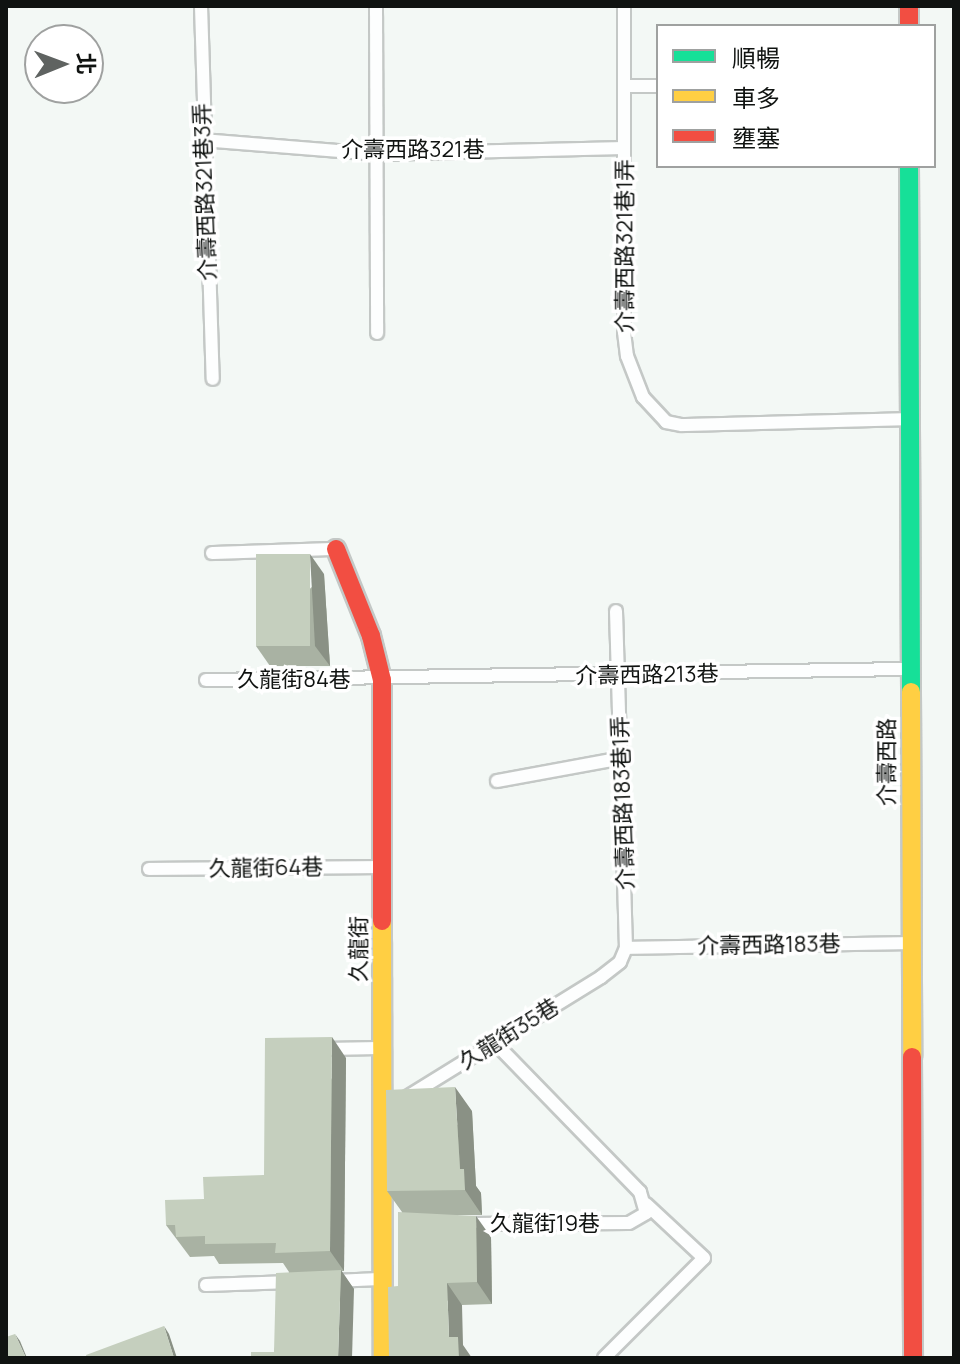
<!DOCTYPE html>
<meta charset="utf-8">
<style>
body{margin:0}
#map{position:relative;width:960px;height:1364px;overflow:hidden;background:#f3f8f5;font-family:Manrope,"Noto Sans TC",sans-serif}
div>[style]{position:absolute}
.roads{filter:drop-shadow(2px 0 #c4c8c6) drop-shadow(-2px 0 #c4c8c6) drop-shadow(0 2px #c4c8c6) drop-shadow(0 -2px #c4c8c6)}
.lane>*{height:12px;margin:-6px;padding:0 6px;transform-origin:6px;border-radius:6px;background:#fdfefe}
.fast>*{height:18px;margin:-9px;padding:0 9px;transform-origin:9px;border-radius:9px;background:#16e098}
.slow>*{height:18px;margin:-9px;padding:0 9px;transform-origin:9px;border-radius:9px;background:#ffcf43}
.jam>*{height:18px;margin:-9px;padding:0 9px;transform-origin:9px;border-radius:9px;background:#f24e42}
.wall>*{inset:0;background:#a9b2a3}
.shaded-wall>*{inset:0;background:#8a9185}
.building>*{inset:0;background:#c5cfbe;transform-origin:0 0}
span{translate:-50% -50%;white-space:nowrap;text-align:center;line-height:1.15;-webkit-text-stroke:7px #fff;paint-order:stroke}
.street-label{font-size:22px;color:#101311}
.frame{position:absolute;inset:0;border:8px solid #101311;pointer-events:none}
.legend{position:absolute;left:656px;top:24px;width:280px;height:144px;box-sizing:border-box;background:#fff;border:2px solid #9fa1a0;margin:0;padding:10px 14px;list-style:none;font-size:24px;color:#101311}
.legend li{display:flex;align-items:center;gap:16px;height:40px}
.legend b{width:40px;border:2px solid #9fa1a0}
.north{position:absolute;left:24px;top:24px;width:80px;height:80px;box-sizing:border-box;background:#fff;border:2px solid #9fa1a0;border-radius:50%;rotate:89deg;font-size:22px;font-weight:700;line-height:32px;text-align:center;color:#101311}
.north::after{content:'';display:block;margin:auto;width:28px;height:36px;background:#5f6361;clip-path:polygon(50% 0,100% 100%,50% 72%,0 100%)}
</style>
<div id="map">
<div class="roads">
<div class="lane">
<i style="left:201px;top:6px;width:373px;rotate:88.2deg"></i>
<i style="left:376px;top:6px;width:327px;rotate:89.8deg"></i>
<i style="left:624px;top:6px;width:326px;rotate:90deg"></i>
<i style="left:624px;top:332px;width:24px;rotate:83deg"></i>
<i style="left:627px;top:356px;width:44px;rotate:68.7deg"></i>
<i style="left:643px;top:397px;width:34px;rotate:47deg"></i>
<i style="left:666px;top:422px;width:16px;rotate:11deg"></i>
<i style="left:682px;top:425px;width:224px;rotate:-1.5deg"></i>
<i style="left:624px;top:86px;width:34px"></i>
<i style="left:202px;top:140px;width:176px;rotate:4.6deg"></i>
<i style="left:377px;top:154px;width:247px;rotate:-1.4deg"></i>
<i style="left:212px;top:553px;width:121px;rotate:-1.9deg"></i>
<i style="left:206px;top:680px;width:702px;rotate:-0.9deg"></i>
<i style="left:497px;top:781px;width:127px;rotate:-10.4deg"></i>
<i style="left:149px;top:869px;width:230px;rotate:-0.5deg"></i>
<i style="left:626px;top:948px;width:281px;rotate:-1deg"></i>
<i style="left:326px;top:1049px;width:53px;rotate:-1.1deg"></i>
<i style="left:407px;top:1097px;width:228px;rotate:-31.7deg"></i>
<i style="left:601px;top:977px;width:24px;rotate:-38deg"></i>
<i style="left:620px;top:962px;width:15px;rotate:-67deg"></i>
<i style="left:626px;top:948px;width:337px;rotate:-91.7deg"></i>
<i style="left:468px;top:1224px;width:161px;rotate:-0.4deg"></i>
<i style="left:629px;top:1223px;width:20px;rotate:-30deg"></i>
<i style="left:646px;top:1213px;width:22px;rotate:-106deg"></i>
<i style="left:640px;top:1192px;width:208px;rotate:-134.2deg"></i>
<i style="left:334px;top:1281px;width:45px;rotate:-2.5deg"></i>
<i style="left:206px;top:1285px;width:85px;rotate:-2deg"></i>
<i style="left:604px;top:1358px;width:141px;rotate:-45deg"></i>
<i style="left:704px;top:1258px;width:79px;rotate:-137deg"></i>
</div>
<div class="fast">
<i style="left:909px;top:166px;width:526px;rotate:89.78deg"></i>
</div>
<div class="slow">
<i style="left:911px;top:692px;width:365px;rotate:89.8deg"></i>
<i style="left:382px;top:921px;width:437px;rotate:89.9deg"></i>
</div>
<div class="jam">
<i style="left:909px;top:6px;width:20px;rotate:90deg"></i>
<i style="left:336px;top:549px;width:94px;rotate:68.1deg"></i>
<i style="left:371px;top:636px;width:45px;rotate:76deg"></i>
<i style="left:382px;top:680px;width:241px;rotate:90deg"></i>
<i style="left:912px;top:1057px;width:301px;rotate:89.8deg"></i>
</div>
</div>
<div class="wall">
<i style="clip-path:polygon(324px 574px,330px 666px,270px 666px,256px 646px)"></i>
<i style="clip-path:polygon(346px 1058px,344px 1271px,341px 1271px,354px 1289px,274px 1352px,289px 1272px,283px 1263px,219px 1264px,214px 1256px,190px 1257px,166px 1225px,204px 1199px,264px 1175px)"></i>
<i style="clip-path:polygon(472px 1111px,476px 1186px,481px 1193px,482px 1215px,457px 1215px,491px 1237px,492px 1304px,462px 1305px,398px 1286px,402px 1212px,387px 1191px)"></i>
</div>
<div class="shaded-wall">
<i style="clip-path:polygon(310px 554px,324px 574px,330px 666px,315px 646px)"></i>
<i style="clip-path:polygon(332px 1037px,346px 1058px,344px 1271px,330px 1251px)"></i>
<i style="clip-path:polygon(455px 1087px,472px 1111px,476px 1186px,481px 1193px,482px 1215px,465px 1190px,460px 1169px)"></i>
<i style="clip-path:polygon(476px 1216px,491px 1237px,492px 1304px,477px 1282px)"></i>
<i style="clip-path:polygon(341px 1270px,354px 1289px,352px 1358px,338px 1358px)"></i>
<i style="clip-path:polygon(447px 1283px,462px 1305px,463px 1345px,472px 1358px,459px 1358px,449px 1337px)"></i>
<i style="clip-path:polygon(164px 1326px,169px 1334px,177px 1358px,174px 1358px)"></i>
<i style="clip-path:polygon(15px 1334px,20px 1341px,27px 1358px,26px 1358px)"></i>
</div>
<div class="building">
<i style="left:256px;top:554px;width:54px;height:92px"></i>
<i style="clip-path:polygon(332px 1037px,330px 1251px,275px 1253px,276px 1243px,205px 1244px,205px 1236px,176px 1237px,175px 1225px,166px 1225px,165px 1200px,204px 1199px,203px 1177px,264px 1175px,265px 1038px)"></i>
<i style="clip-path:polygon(455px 1087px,460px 1169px,464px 1169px,465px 1190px,387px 1191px,386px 1090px)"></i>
<i style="clip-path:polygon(398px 1212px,476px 1216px,477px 1282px,447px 1283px,449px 1337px,458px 1337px,459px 1358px,389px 1358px,388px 1287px,398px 1286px)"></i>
<i style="clip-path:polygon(341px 1270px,338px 1358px,251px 1358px,251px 1352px,274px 1352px,276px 1273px)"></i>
<i style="clip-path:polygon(164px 1326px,174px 1358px,87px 1358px,86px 1355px)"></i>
<i style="clip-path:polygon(15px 1334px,26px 1358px,6px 1358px,6px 1337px)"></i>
</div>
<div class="street-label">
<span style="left:413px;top:150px">介壽西路321巷</span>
<span style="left:205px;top:192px;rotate:-92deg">介壽西路321巷3弄</span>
<span style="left:625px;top:246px;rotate:-90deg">介壽西路321巷1弄</span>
<span style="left:647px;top:675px;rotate:-1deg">介壽西路213巷</span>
<span style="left:294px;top:680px">久龍街84巷</span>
<span style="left:887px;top:762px;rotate:-90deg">介壽西路</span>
<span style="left:623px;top:803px;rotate:-92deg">介壽西路183巷1弄</span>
<span style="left:266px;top:868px;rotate:-1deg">久龍街64巷</span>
<span style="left:769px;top:945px;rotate:-1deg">介壽西路183巷</span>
<span style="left:359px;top:949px;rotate:-90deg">久龍街</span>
<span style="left:509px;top:1034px;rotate:-32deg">久龍街35巷</span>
<span style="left:545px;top:1224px">久龍街19巷</span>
</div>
<div class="frame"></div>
<ul class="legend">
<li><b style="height:10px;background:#16e098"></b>順暢</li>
<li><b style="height:10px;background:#ffcf43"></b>車多</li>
<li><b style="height:10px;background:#f24e42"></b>壅塞</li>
</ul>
<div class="north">北</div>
</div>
